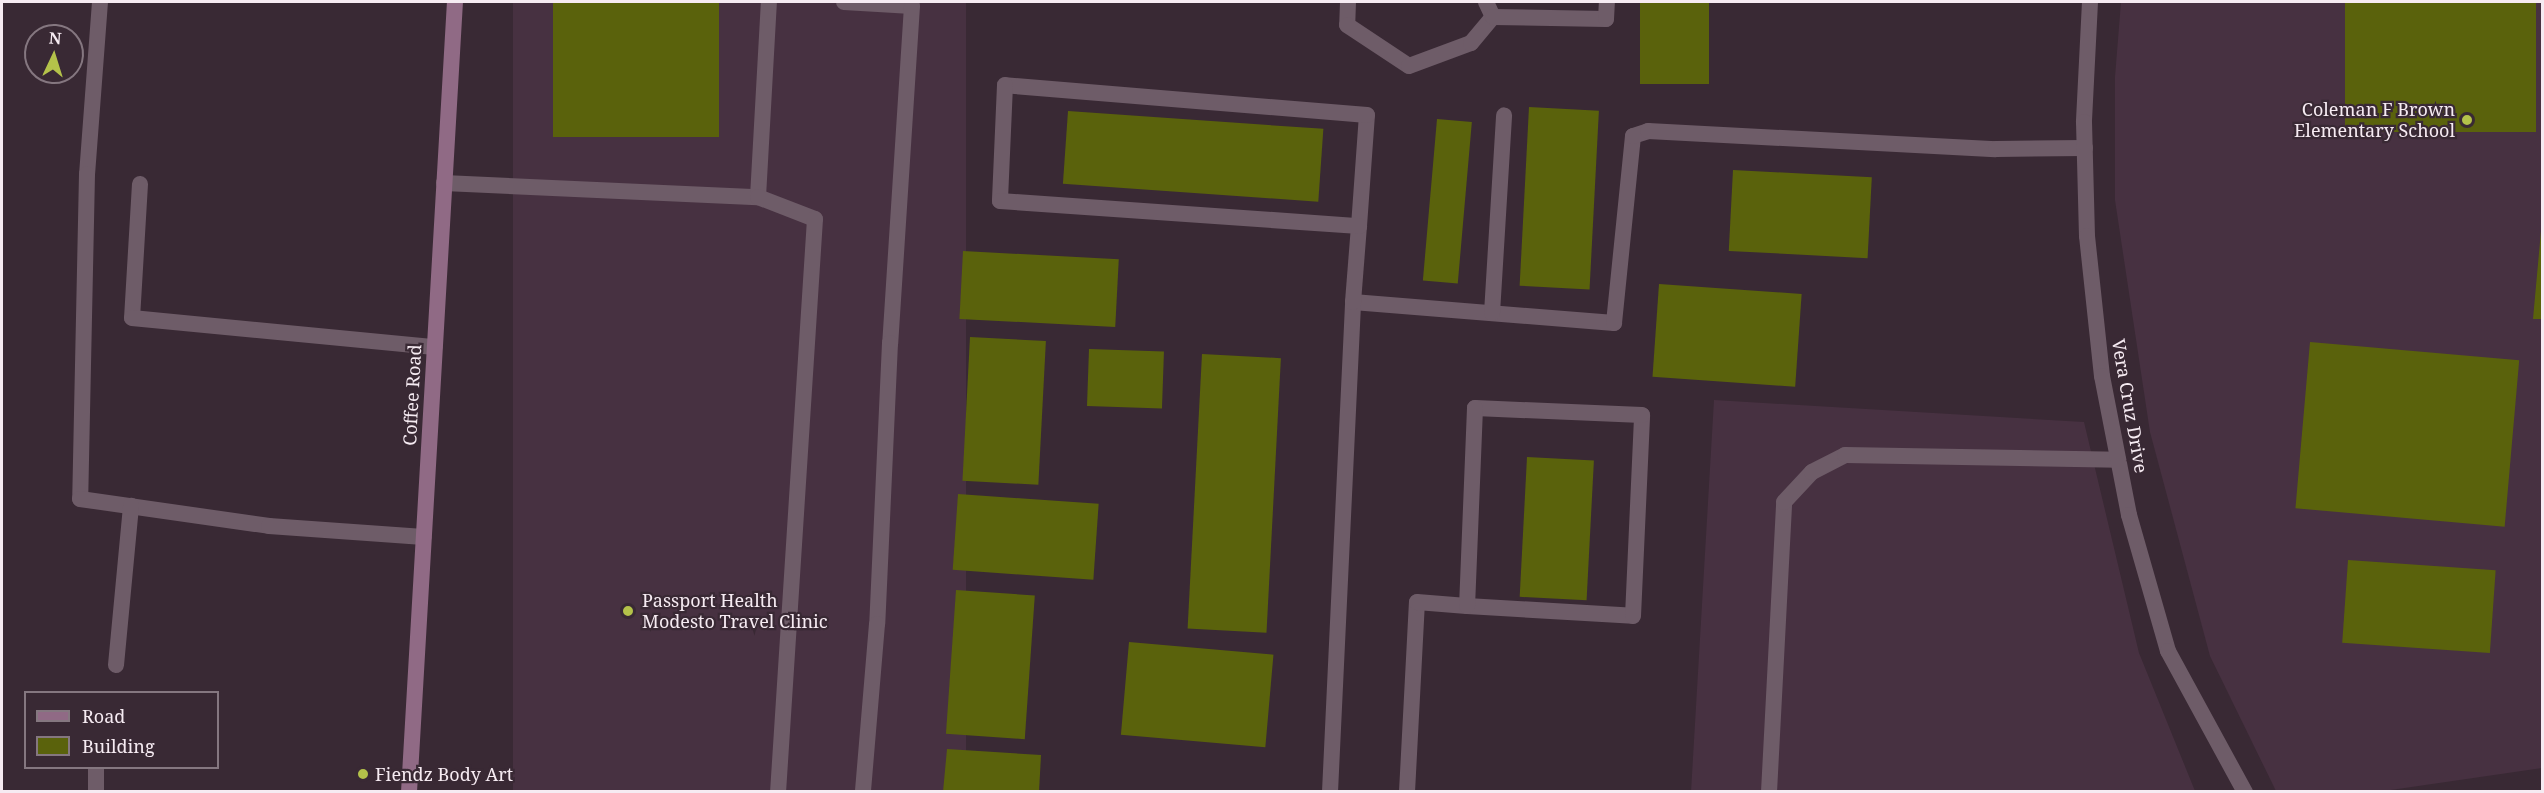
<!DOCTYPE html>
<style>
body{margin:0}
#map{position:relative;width:2544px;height:793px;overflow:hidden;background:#392934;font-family:"Noto Serif",serif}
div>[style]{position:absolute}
.built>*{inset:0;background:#473141;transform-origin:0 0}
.building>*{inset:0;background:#5a620c;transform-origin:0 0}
.service>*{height:16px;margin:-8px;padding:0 8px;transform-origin:8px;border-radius:8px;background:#6e5c68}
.minor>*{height:16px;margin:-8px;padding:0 8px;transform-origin:8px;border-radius:8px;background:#6e5c68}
.secondary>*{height:16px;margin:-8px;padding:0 8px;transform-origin:8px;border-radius:8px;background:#906a85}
.dots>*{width:16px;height:16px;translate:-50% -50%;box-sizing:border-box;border:3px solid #392934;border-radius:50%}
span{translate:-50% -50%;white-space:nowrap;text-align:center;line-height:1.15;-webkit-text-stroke:4.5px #392934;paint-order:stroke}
.poi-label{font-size:18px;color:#f6ebf2}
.right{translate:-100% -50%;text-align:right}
.left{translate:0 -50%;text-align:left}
.street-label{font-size:18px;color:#f6ebf2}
.frame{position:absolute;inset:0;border:3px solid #f6ebf2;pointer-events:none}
.legend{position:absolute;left:24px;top:691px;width:195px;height:78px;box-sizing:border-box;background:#392934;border:2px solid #857780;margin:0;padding:8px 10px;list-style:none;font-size:18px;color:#f6ebf2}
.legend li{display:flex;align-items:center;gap:12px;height:30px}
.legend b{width:30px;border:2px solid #857780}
.north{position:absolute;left:24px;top:24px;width:60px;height:60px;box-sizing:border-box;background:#392934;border:2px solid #857780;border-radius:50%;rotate:4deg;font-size:16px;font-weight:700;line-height:24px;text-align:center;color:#f6ebf2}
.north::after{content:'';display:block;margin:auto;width:21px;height:27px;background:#b4c24a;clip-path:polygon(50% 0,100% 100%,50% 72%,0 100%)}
</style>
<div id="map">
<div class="built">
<i style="left:513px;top:2px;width:453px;height:792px"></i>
<i style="clip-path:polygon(2121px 2px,2542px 2px,2542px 768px,2384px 791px,2276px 791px,2210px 656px,2150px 432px,2115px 200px,2115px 77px)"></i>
<i style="clip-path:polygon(1714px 400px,2084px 422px,2139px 653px,2195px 791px,1691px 792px)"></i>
</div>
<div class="building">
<i style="left:553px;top:2px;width:166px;height:135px"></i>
<i style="left:1640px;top:2px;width:69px;height:82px"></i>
<i style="left:2345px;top:2px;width:191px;height:130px"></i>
<i style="left:1529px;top:107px;width:70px;height:179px;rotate:3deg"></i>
<i style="left:1068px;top:111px;width:256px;height:73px;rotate:4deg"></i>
<i style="left:1437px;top:119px;width:35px;height:162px;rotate:5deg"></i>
<i style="left:1733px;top:170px;width:139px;height:81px;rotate:3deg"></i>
<i style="clip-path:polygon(2541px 231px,2542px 231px,2542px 319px,2533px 319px)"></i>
<i style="left:963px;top:251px;width:156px;height:68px;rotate:3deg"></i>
<i style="left:1659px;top:284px;width:143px;height:93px;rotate:4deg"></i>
<i style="left:970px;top:337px;width:76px;height:144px;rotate:3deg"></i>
<i style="left:2310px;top:342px;width:210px;height:167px;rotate:5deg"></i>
<i style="left:1089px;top:349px;width:75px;height:57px;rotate:2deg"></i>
<i style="left:1202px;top:354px;width:79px;height:275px;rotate:3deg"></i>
<i style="left:1527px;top:457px;width:67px;height:140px;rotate:3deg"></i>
<i style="left:958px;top:494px;width:141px;height:76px;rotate:4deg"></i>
<i style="left:2348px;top:560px;width:148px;height:83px;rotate:4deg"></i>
<i style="left:956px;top:590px;width:79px;height:144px;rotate:4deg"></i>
<i style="left:1129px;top:642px;width:145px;height:93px;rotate:5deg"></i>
<i style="clip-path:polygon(947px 749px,1041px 755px,1039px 792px,943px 792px)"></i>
</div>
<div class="service">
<i style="left:100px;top:2px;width:172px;rotate:94.3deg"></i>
<i style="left:87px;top:174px;width:325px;rotate:91.2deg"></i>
<i style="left:80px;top:499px;width:191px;rotate:8.1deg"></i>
<i style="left:269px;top:526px;width:155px;rotate:4.1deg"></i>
<i style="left:844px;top:2px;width:68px;rotate:3.4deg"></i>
<i style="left:912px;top:6px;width:338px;rotate:93.7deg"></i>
<i style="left:890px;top:343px;width:281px;rotate:92.6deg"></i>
<i style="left:877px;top:624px;width:169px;rotate:94.8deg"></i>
<i style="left:1348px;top:2px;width:23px;rotate:92deg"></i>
<i style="left:1347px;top:25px;width:74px;rotate:33.5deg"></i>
<i style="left:1409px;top:66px;width:66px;rotate:-20.4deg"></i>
<i style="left:1471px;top:43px;width:34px;rotate:-50deg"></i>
<i style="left:1486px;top:2px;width:17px;rotate:65deg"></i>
<i style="left:1493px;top:17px;width:113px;rotate:1deg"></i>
<i style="left:1606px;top:19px;width:17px;rotate:-87deg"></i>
<i style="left:444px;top:183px;width:314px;rotate:2.6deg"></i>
<i style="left:758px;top:197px;width:195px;rotate:-86.8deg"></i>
<i style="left:140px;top:184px;width:134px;rotate:93.4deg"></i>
<i style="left:132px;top:318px;width:304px;rotate:5.5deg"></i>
<i style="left:758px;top:197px;width:61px;rotate:21.1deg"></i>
<i style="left:815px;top:219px;width:574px;rotate:93.69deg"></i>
<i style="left:1353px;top:302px;width:262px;rotate:4.6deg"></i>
<i style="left:1614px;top:323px;width:188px;rotate:-84.2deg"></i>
<i style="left:1633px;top:136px;width:16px;rotate:-18deg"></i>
<i style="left:1648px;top:131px;width:348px;rotate:3deg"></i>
<i style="left:1996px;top:149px;width:89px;rotate:-0.6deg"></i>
<i style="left:1492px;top:313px;width:198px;rotate:-86.5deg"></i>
<i style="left:116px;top:665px;width:160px;rotate:-84.6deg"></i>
<i style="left:96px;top:792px;width:24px;rotate:-90deg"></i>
<i style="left:1330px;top:792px;width:491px;rotate:-87.3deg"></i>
<i style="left:1353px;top:302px;width:76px;rotate:-85.5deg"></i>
<i style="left:1359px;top:226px;width:111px;rotate:-85.9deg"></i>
<i style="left:1367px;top:115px;width:363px;rotate:-175.3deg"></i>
<i style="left:1005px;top:85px;width:116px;rotate:92.5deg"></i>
<i style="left:1000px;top:201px;width:360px;rotate:4deg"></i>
<i style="left:1407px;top:792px;width:190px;rotate:-87deg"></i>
<i style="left:1417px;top:602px;width:50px;rotate:4.6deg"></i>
<i style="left:1467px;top:606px;width:166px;rotate:3.4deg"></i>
<i style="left:1633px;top:616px;width:201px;rotate:-87.4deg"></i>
<i style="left:1642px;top:415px;width:167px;rotate:-177.6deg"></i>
<i style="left:1475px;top:408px;width:198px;rotate:92.3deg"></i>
<i style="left:1769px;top:792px;width:290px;rotate:-87deg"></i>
<i style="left:1784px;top:502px;width:41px;rotate:-47deg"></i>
<i style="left:1812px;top:472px;width:37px;rotate:-27deg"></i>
<i style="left:1845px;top:455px;width:273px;rotate:1deg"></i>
</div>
<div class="minor">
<i style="left:2090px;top:2px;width:120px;rotate:92.9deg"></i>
<i style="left:2084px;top:122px;width:114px;rotate:88.5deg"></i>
<i style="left:2087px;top:236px;width:141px;rotate:83.9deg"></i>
<i style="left:2102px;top:376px;width:142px;rotate:79deg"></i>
<i style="left:2129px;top:515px;width:141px;rotate:74deg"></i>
<i style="left:2168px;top:651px;width:161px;rotate:61.4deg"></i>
</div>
<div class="secondary">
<i style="left:409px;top:792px;width:791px;rotate:-86.67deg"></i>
</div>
<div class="dots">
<i style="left:2467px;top:120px;background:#b4c24a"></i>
<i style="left:628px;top:611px;background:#b4c24a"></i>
<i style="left:363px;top:774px;background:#b4c24a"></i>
</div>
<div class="poi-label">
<span class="right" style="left:2455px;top:120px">Coleman F Brown<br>Elementary School</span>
<span class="left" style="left:642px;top:611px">Passport Health<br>Modesto Travel Clinic</span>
<span class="left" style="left:375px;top:774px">Fiendz Body Art</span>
</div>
<div class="street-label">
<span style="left:412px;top:395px;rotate:-87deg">Coffee Road</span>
<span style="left:2130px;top:406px;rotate:80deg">Vera Cruz Drive</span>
</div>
<div class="frame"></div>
<ul class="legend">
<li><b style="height:8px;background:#906a85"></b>Road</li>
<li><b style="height:16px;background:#5a620c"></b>Building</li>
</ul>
<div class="north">N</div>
</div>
